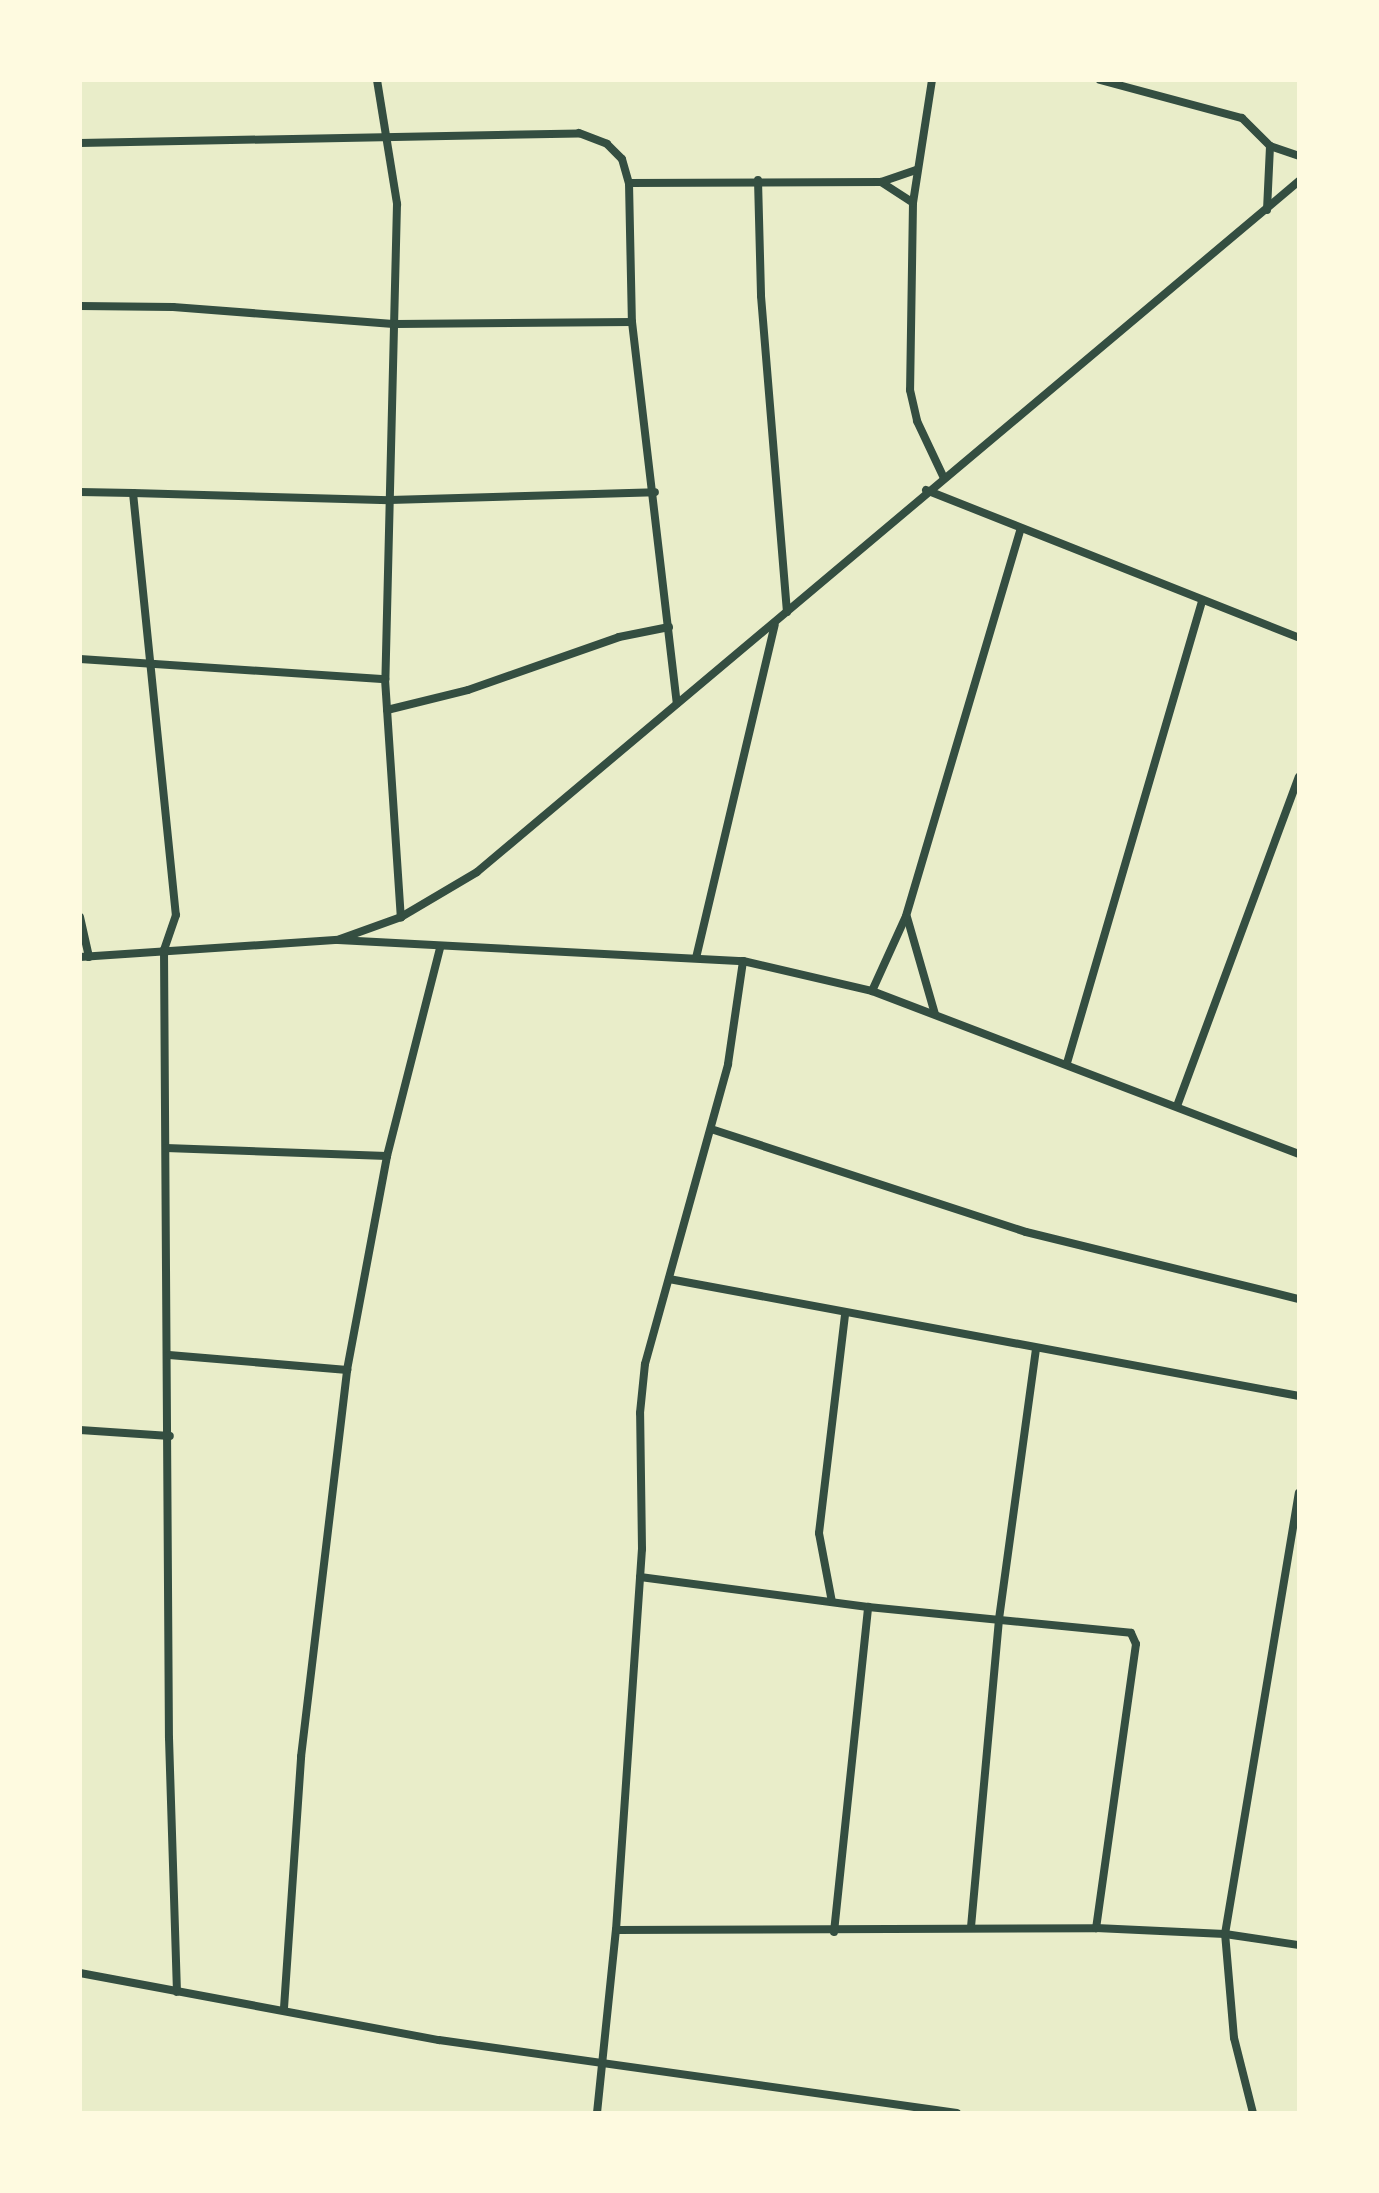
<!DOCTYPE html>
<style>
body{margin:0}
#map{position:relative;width:1379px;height:2193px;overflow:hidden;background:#e9edc9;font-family:Rubik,sans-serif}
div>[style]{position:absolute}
.minor>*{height:8px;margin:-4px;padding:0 4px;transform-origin:4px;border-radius:4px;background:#344e41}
span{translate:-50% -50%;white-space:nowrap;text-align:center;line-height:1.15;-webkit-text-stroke:6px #fefae0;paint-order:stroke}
.frame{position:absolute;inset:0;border:82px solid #fefae0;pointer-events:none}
</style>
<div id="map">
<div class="minor">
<i style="left:377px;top:80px;width:126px;rotate:80.8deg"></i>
<i style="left:397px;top:204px;width:475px;rotate:91.4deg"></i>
<i style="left:385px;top:679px;width:239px;rotate:86.2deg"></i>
<i style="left:932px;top:80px;width:124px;rotate:98.8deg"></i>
<i style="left:913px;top:203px;width:187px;rotate:90.9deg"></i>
<i style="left:910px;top:390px;width:32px;rotate:77deg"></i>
<i style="left:917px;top:421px;width:63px;rotate:64.7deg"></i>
<i style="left:1100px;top:80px;width:147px;rotate:15deg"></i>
<i style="left:1242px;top:118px;width:40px;rotate:45deg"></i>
<i style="left:1270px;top:146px;width:31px;rotate:19deg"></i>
<i style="left:80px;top:143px;width:499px;rotate:-1.1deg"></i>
<i style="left:579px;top:133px;width:30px;rotate:21deg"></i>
<i style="left:607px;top:144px;width:21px;rotate:45deg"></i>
<i style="left:622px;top:159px;width:25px;rotate:74deg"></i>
<i style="left:629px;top:183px;width:139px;rotate:88.8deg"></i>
<i style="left:632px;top:322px;width:384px;rotate:83.3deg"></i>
<i style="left:758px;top:180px;width:116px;rotate:88.5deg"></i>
<i style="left:761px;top:296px;width:317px;rotate:85.3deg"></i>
<i style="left:881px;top:182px;width:38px;rotate:33deg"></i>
<i style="left:629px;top:183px;width:252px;rotate:-0.2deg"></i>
<i style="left:881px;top:182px;width:37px;rotate:-19deg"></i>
<i style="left:1267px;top:210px;width:64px;rotate:-87.3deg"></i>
<i style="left:80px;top:306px;width:93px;rotate:0.6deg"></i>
<i style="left:173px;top:307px;width:224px;rotate:4.4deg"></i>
<i style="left:396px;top:324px;width:236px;rotate:-0.5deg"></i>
<i style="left:926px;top:490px;width:401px;rotate:21.6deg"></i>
<i style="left:80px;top:492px;width:53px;rotate:1.1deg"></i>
<i style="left:133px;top:493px;width:424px;rotate:84.2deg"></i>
<i style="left:176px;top:915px;width:37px;rotate:109deg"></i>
<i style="left:164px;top:950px;width:788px;rotate:89.64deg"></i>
<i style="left:169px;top:1738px;width:254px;rotate:88.2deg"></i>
<i style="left:133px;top:493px;width:257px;rotate:1.6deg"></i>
<i style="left:390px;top:500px;width:265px;rotate:-1.7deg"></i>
<i style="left:80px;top:659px;width:306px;rotate:3.8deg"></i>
<i style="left:387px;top:710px;width:83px;rotate:-13.9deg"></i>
<i style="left:468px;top:690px;width:160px;rotate:-19.3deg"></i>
<i style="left:619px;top:637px;width:51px;rotate:-11.3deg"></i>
<i style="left:80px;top:917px;width:41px;rotate:77.3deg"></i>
<i style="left:907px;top:917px;width:101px;rotate:73.9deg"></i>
<i style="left:340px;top:939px;width:65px;rotate:-19.8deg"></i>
<i style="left:401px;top:917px;width:88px;rotate:-30.6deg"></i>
<i style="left:477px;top:872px;width:1074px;rotate:-40.05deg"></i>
<i style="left:80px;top:957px;width:259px;rotate:-3.8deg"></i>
<i style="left:338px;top:940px;width:406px;rotate:3deg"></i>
<i style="left:743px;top:961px;width:132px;rotate:13.1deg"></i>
<i style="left:872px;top:991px;width:457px;rotate:20.9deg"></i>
<i style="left:696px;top:958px;width:342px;rotate:-76.7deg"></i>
<i style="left:872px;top:991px;width:82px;rotate:-65.6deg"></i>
<i style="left:906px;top:916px;width:404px;rotate:-73.5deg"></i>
<i style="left:1067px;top:1063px;width:482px;rotate:-73.7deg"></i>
<i style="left:1177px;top:1106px;width:351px;rotate:-69.7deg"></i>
<i style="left:711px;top:1129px;width:331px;rotate:18.1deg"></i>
<i style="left:1026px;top:1232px;width:281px;rotate:13.8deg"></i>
<i style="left:166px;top:1148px;width:221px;rotate:2.1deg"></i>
<i style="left:669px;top:1279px;width:641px;rotate:10.52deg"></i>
<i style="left:169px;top:1355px;width:179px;rotate:4.8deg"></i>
<i style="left:80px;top:1430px;width:90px;rotate:3.8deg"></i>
<i style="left:640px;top:1577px;width:230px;rotate:7.5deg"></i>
<i style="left:868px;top:1607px;width:264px;rotate:5.6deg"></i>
<i style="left:1131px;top:1633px;width:12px;rotate:66deg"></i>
<i style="left:1136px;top:1644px;width:287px;rotate:98deg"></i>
<i style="left:832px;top:1602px;width:70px;rotate:-100.7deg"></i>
<i style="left:819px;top:1533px;width:221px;rotate:-83.2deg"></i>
<i style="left:971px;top:1927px;width:309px;rotate:-84.8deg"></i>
<i style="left:999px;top:1619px;width:273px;rotate:-82.2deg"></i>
<i style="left:616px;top:1930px;width:480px;rotate:-0.2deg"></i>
<i style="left:1096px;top:1928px;width:129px;rotate:2.7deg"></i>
<i style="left:1225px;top:1934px;width:75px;rotate:8.5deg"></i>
<i style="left:834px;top:1932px;width:327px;rotate:-84deg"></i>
<i style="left:80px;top:1973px;width:365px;rotate:10.6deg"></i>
<i style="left:439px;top:2040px;width:523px;rotate:8.02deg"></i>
<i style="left:284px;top:2008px;width:252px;rotate:-86.1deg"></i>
<i style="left:301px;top:1757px;width:390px;rotate:-83.2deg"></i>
<i style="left:347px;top:1370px;width:218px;rotate:-79.4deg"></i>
<i style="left:387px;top:1156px;width:215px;rotate:-75.7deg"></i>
<i style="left:597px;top:2113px;width:184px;rotate:-84.1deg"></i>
<i style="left:616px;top:1930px;width:382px;rotate:-86.1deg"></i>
<i style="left:642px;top:1549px;width:136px;rotate:-90.8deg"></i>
<i style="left:640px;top:1413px;width:49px;rotate:-84.2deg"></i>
<i style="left:645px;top:1364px;width:311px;rotate:-74.5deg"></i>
<i style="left:728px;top:1064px;width:104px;rotate:-81.7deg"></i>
<i style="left:1253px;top:2113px;width:77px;rotate:-104.2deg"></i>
<i style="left:1234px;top:2038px;width:104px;rotate:-94.9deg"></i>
<i style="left:1225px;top:1934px;width:447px;rotate:-80.5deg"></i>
</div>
<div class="frame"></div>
</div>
